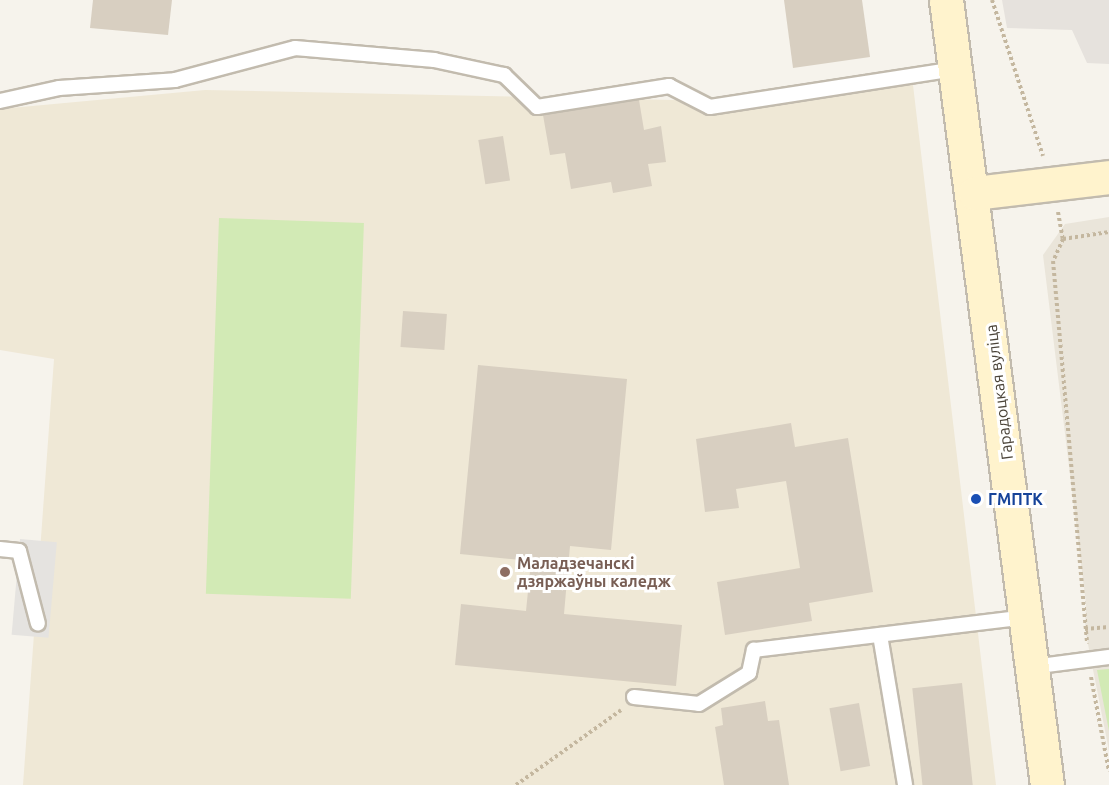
<!DOCTYPE html>
<meta charset="utf-8">
<style>
body{margin:0}
#map{position:relative;width:1109px;height:785px;overflow:hidden;background:#f6f3ec;font-family:Ubuntu,sans-serif}
div>[style]{position:absolute}
.residential>*{inset:0;background:#eae5da}
.industrial>*{inset:0;background:#e6e2dd}
.education>*{inset:0;background:#efe8d6}
.green>*{inset:0;background:#d2eab5;transform-origin:0 0}
.parking>*{inset:0;background:#e5e3e0;transform-origin:0 0}
.building>*{inset:0;background:#d8cfc1;transform-origin:0 0}
.path>*{height:4px;margin-top:-2px;transform-origin:0;background:repeating-linear-gradient(90deg,#c4b79f 0 3px,transparent 0 6px)}
.roads{filter:drop-shadow(2px 0 #c2bbae) drop-shadow(-2px 0 #c2bbae) drop-shadow(0 2px #c2bbae) drop-shadow(0 -2px #c2bbae)}
.lane>*{height:14px;margin:-7px;padding:0 7px;transform-origin:7px;border-radius:7px;background:#fff}
.secondary>*{height:33px;margin:-16.5px;padding:0 16.5px;transform-origin:16.5px;border-radius:16.5px;background:#fff3cd}
.dots>*{width:16px;height:16px;translate:-50% -50%;box-sizing:border-box;border:3px solid #fff;border-radius:50%}
span{translate:-50% -50%;white-space:nowrap;text-align:center;line-height:1.15;-webkit-text-stroke:6px #fff;paint-order:stroke}
.street-label{font-size:16px;color:#4b4439}
.transit-label{font-size:16px;color:#164399;font-weight:700}
.left{translate:0 -50%;text-align:left}
.education-label{font-size:16px;color:#785e54;font-weight:700}
</style>
<div id="map">
<div class="residential">
<i style="clip-path:polygon(1109px 217px,1109px 751px,1085px 629px,1086px 604px,1043px 255px,1065px 224px)"></i>
</div>
<div class="industrial">
<i style="clip-path:polygon(1002px 0,1109px 0,1109px 64px,1087px 63px,1072px 30px,1007px 28px)"></i>
</div>
<div class="education">
<i style="clip-path:polygon(913px 85px,996px 785px,23px 785px,54px 359px,0 350px,0 109px,205px 90px,719px 101px)"></i>
</div>
<div class="green">
<i style="left:219px;top:218px;width:145px;height:376px;rotate:2deg"></i>
<i style="clip-path:polygon(1109px 669px,1109px 731px,1097px 670px)"></i>
</div>
<div class="parking">
<i style="left:20px;top:539px;width:37px;height:96px;rotate:5deg"></i>
</div>
<div class="building">
<i style="clip-path:polygon(93px 0,172px 0,168px 35px,90px 28px)"></i>
<i style="clip-path:polygon(784px 0,862px 0,870px 57px,793px 68px)"></i>
<i style="clip-path:polygon(639px 100px,644px 130px,661px 126px,666px 162px,648px 164px,652px 186px,613px 193px,611px 182px,571px 189px,565px 153px,550px 155px,543px 115px)"></i>
<i style="left:503px;top:136px;width:45px;height:25px;rotate:81deg"></i>
<i style="left:403px;top:311px;width:44px;height:36px;rotate:4deg"></i>
<i style="clip-path:polygon(478px 365px,627px 379px,611px 550px,570px 546px,564px 614px,682px 625px,676px 686px,455px 665px,461px 604px,526px 611px,531px 561px,460px 554px)"></i>
<i style="clip-path:polygon(791px 423px,795px 447px,848px 438px,873px 592px,809px 603px,812px 621px,725px 635px,717px 582px,800px 568px,786px 481px,736px 489px,739px 508px,705px 512px,696px 439px)"></i>
<i style="left:962px;top:683px;width:103px;height:50px;rotate:84deg"></i>
<i style="clip-path:polygon(765px 701px,768px 721px,779px 720px,789px 785px,724px 785px,715px 727px,723px 725px,721px 708px)"></i>
<i style="left:859px;top:703px;width:64px;height:30px;rotate:80deg"></i>
</div>
<div class="path">
<i style="left:992px;top:0;width:164px;rotate:71.9deg"></i>
<i style="left:1058px;top:212px;width:27px;rotate:80deg"></i>
<i style="left:1063px;top:239px;width:47px;rotate:-8.7deg"></i>
<i style="left:1063px;top:239px;width:24px;rotate:114deg"></i>
<i style="left:1053px;top:261px;width:384px;rotate:84.9deg"></i>
<i style="left:1085px;top:629px;width:24px;rotate:-5deg"></i>
<i style="left:1091px;top:677px;width:96px;rotate:79.2deg"></i>
<i style="left:516px;top:785px;width:129px;rotate:-35.5deg"></i>
</div>
<div class="roads">
<div class="lane">
<i style="left:0;top:101px;width:60px;rotate:-12.4deg"></i>
<i style="left:59px;top:88px;width:116px;rotate:-3.9deg"></i>
<i style="left:175px;top:80px;width:124px;rotate:-14.9deg"></i>
<i style="left:295px;top:48px;width:140px;rotate:4.9deg"></i>
<i style="left:434px;top:60px;width:72px;rotate:12.1deg"></i>
<i style="left:504px;top:75px;width:46px;rotate:44.1deg"></i>
<i style="left:537px;top:107px;width:134px;rotate:-9deg"></i>
<i style="left:669px;top:86px;width:46px;rotate:27.1deg"></i>
<i style="left:710px;top:107px;width:249px;rotate:-8.8deg"></i>
<i style="left:0;top:549px;width:19px;rotate:6deg"></i>
<i style="left:19px;top:551px;width:75px;rotate:75.4deg"></i>
<i style="left:880px;top:635px;width:152px;rotate:80.5deg"></i>
<i style="left:1032px;top:667px;width:78px;rotate:-7.4deg"></i>
<i style="left:634px;top:697px;width:65px;rotate:6.1deg"></i>
<i style="left:699px;top:704px;width:59px;rotate:-31.8deg"></i>
<i style="left:749px;top:673px;width:24px;rotate:-78deg"></i>
<i style="left:754px;top:650px;width:274px;rotate:-6.9deg"></i>
</div>
<div class="secondary">
<i style="left:946px;top:0;width:791px;rotate:82.67deg"></i>
<i style="left:975px;top:193px;width:135px;rotate:-6.8deg"></i>
</div>
</div>
<div class="dots">
<i style="left:976px;top:499px;background:#1a4fb4"></i>
<i style="left:505px;top:572px;background:#8d6e63"></i>
</div>
<div class="street-label">
<span style="left:999px;top:392px;rotate:-97deg">Гарадоцкая вуліца</span>
</div>
<div class="transit-label">
<span class="left" style="left:988px;top:499px">ГМПТК</span>
</div>
<div class="education-label">
<span class="left" style="left:517px;top:572px">Маладзечанскі<br>дзяржаўны каледж</span>
</div>
</div>
